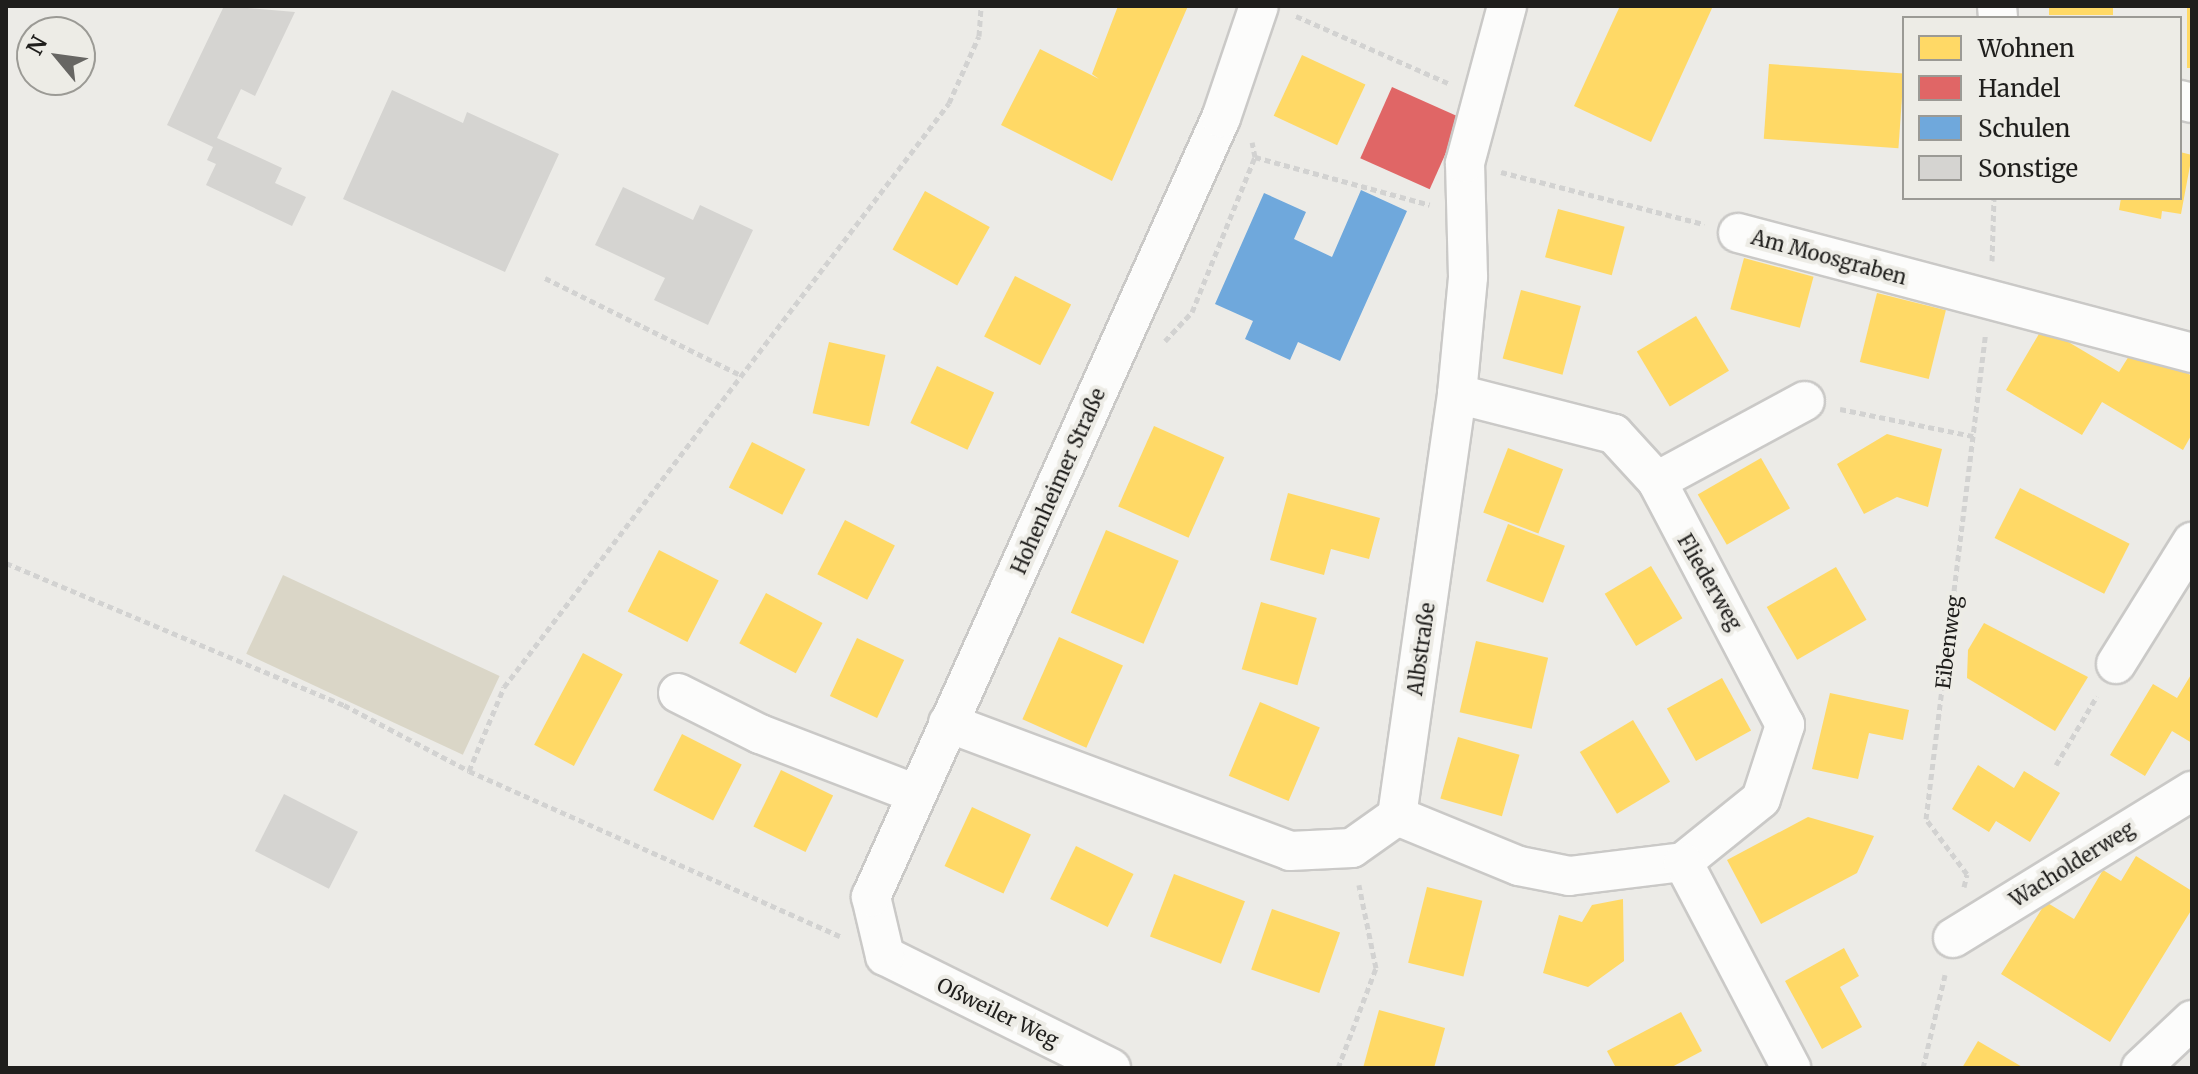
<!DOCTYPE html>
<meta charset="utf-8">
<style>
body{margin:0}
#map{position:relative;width:2198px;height:1074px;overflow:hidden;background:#ecebe7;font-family:Merriweather,serif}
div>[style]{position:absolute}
.green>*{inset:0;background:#dad6c7;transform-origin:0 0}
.homes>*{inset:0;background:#ffd966;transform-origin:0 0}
.shops>*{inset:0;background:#e06666;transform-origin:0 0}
.schools>*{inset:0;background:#6fa8dc}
.building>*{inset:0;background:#d5d4d1;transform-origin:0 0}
.path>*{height:5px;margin-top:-2.5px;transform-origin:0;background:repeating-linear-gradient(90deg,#d2d2d1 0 6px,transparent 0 10px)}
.roads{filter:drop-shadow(2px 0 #cac9c7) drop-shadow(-2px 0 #cac9c7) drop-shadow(0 2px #cac9c7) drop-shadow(0 -2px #cac9c7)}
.minor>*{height:38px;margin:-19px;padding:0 19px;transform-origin:19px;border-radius:19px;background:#fcfcfb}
span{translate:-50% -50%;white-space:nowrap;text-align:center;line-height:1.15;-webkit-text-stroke:8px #edece6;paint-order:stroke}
.street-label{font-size:20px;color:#1f1e1c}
.frame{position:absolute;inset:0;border:8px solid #1f1e1c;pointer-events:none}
.legend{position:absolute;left:1902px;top:16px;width:280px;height:184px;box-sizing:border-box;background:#edece6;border:2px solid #9b9a95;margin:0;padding:10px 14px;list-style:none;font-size:24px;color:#1f1e1c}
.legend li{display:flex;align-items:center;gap:16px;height:40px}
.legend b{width:40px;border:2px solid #9b9a95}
.north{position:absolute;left:16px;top:16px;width:80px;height:80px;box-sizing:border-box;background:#edece6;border:2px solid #9b9a95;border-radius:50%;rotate:299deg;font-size:22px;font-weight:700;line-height:32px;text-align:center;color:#1f1e1c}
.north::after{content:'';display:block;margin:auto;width:28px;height:36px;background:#676663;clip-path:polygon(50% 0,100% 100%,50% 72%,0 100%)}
</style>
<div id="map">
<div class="green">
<i style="left:283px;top:575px;width:239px;height:87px;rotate:25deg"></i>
</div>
<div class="homes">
<i style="clip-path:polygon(1118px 6px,1188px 6px,1112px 181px,1001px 125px,1040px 49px,1099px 79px,1092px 74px)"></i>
<i style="clip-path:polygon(1620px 6px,1713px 6px,1651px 142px,1574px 106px)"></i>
<i style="left:2049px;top:6px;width:64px;height:9px"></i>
<i style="left:2187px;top:6px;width:5px;height:62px"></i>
<i style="left:1302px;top:55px;width:70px;height:67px;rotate:25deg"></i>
<i style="left:1769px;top:64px;width:135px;height:75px;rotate:4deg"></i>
<i style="clip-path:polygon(2180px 152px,2192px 155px,2181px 214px,2162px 211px,2161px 219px,2119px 210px,2121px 198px,2180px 198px)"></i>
<i style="left:925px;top:191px;width:74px;height:67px;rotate:29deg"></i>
<i style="left:1558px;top:209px;width:69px;height:50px;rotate:15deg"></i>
<i style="left:1744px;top:258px;width:72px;height:53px;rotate:15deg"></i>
<i style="left:1015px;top:276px;width:63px;height:68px;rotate:27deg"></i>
<i style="left:1521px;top:290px;width:62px;height:71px;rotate:15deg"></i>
<i style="left:1877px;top:293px;width:71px;height:71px;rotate:14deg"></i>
<i style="left:1696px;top:316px;width:64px;height:69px;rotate:59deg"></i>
<i style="clip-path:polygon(2043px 327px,2119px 372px,2137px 343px,2192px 376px,2192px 434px,2183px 450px,2102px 402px,2082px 435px,2006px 390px)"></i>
<i style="left:829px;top:342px;width:58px;height:73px;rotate:13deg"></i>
<i style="left:937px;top:366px;width:63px;height:63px;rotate:25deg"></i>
<i style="left:1154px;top:426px;width:77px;height:88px;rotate:24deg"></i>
<i style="clip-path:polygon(1887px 434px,1942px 449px,1928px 507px,1897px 497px,1864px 514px,1837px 464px)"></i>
<i style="left:752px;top:442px;width:60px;height:51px;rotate:27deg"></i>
<i style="left:1508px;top:448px;width:59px;height:69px;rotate:21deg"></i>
<i style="left:1761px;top:458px;width:58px;height:73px;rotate:60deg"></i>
<i style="left:2020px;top:488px;width:123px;height:56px;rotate:27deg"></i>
<i style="clip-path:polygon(1288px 493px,1380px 518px,1369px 559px,1331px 549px,1324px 575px,1270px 560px)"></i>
<i style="left:845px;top:520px;width:56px;height:61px;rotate:27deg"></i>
<i style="left:1508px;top:524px;width:61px;height:61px;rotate:21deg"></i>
<i style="left:1106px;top:530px;width:79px;height:90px;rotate:23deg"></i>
<i style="left:659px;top:550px;width:67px;height:69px;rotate:27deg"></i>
<i style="left:1651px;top:566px;width:61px;height:54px;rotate:59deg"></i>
<i style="left:1836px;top:567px;width:61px;height:80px;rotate:60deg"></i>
<i style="left:766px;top:593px;width:64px;height:57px;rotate:28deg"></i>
<i style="left:1261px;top:602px;width:58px;height:70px;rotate:16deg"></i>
<i style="clip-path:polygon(1984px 623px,2088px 677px,2055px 731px,1967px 678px,1968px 650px)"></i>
<i style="left:1059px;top:637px;width:70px;height:90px;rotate:24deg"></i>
<i style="left:857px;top:638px;width:52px;height:64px;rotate:25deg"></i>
<i style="left:1476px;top:641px;width:74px;height:73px;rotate:13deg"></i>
<i style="left:583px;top:653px;width:45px;height:104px;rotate:28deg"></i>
<i style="clip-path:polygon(2192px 673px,2192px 743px,2172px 731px,2145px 776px,2110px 755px,2153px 684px,2177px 698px)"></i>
<i style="left:1722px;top:678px;width:60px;height:63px;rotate:61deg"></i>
<i style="clip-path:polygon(1830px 693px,1909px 710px,1903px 740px,1869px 733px,1858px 779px,1812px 769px)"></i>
<i style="left:1260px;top:702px;width:65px;height:80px;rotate:23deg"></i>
<i style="left:1633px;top:720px;width:72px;height:62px;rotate:59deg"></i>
<i style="left:682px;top:734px;width:67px;height:63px;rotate:27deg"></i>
<i style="left:1458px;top:737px;width:64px;height:64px;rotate:16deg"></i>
<i style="clip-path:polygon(1978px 765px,2014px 788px,2024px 771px,2060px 793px,2030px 842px,1996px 821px,1989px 832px,1952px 809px)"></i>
<i style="left:781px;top:770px;width:58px;height:63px;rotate:26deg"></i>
<i style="left:972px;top:807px;width:65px;height:65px;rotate:25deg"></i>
<i style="clip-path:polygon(1808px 817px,1874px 836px,1857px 873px,1761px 924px,1727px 860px)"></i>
<i style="left:1076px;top:846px;width:64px;height:59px;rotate:26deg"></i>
<i style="clip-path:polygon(2136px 856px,2192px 891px,2192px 909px,2110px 1042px,2001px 974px,2046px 902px,2074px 919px,2103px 870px,2121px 881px)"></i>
<i style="left:1174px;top:874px;width:76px;height:67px;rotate:21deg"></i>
<i style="left:1427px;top:887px;width:57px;height:78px;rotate:14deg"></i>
<i style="clip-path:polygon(1623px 899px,1624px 961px,1588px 987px,1543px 973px,1559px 915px,1582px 922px,1592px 905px)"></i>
<i style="left:1272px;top:909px;width:72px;height:64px;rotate:19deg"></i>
<i style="clip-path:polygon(1844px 948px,1859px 976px,1840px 987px,1862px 1027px,1822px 1049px,1785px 981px)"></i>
<i style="clip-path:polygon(1379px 1010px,1445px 1028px,1434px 1068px,1363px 1068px)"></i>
<i style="clip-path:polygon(1681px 1012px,1702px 1051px,1670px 1068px,1616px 1068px,1607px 1051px)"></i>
<i style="clip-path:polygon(1978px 1041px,2024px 1068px,1962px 1068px)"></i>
</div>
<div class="shops">
<i style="left:1392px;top:87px;width:76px;height:78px;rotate:24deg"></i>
</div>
<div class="schools">
<i style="clip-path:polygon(1361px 190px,1407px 211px,1340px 361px,1298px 342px,1290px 360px,1245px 339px,1253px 321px,1215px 304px,1264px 193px,1306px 212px,1294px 239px,1332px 257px)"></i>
</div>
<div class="building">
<i style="clip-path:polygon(224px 6px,295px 12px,255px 96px,241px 89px,217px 138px,282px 168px,275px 183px,306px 197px,292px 226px,206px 185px,216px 164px,207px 160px,213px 147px,167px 125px)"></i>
<i style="clip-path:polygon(392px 90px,463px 123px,467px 112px,559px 154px,505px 272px,343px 199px)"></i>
<i style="clip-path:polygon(623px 187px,693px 220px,700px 205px,753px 230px,708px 325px,654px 300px,665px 278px,595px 245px)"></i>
<i style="left:284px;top:794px;width:83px;height:64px;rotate:27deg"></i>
</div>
<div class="path">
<i style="left:1296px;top:16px;width:166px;rotate:23.8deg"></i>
<i style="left:1255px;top:157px;width:181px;rotate:15.3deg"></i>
<i style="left:1501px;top:172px;width:210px;rotate:14.4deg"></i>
<i style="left:1992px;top:261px;width:63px;rotate:-88.2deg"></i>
<i style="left:545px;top:278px;width:216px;rotate:26.4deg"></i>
<i style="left:1165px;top:341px;width:40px;rotate:-47deg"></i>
<i style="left:1192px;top:312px;width:167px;rotate:-67.9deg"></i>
<i style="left:1255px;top:157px;width:15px;rotate:-101deg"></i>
<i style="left:1840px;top:409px;width:136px;rotate:11.5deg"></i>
<i style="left:6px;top:563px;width:367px;rotate:22.8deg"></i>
<i style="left:344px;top:705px;width:141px;rotate:27.8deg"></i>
<i style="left:469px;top:771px;width:406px;rotate:24deg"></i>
<i style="left:2056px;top:765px;width:80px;rotate:-59.3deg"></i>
<i style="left:469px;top:771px;width:91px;rotate:-67.4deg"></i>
<i style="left:504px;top:687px;width:734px;rotate:-52.69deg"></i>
<i style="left:949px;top:103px;width:73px;rotate:-65.9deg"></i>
<i style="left:979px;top:36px;width:30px;rotate:-86deg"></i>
<i style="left:1964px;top:887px;width:13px;rotate:-77deg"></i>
<i style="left:1967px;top:874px;width:69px;rotate:-126.7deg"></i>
<i style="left:1926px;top:819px;width:488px;rotate:-83deg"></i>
<i style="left:1338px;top:1068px;width:107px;rotate:-69.2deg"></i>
<i style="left:1376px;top:968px;width:85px;rotate:-101.6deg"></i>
<i style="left:1923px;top:1068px;width:96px;rotate:-76.7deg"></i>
</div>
<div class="roads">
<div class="minor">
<i style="left:1997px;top:6px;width:12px;rotate:85deg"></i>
<i style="left:2180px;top:100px;width:12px;rotate:14deg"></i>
<i style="left:1738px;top:233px;width:470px;rotate:14.8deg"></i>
<i style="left:1657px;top:481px;width:168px;rotate:-28.4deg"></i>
<i style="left:2116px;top:664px;width:144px;rotate:-58.1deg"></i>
<i style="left:678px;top:693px;width:92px;rotate:26.6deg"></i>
<i style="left:760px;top:734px;width:165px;rotate:21deg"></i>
<i style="left:948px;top:723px;width:365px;rotate:20.5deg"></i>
<i style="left:1290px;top:851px;width:62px;rotate:-2.8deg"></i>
<i style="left:1352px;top:848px;width:55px;rotate:-35.4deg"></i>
<i style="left:1397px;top:816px;width:426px;rotate:-81.9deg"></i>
<i style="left:1457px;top:394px;width:118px;rotate:-84.6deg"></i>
<i style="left:1468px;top:277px;width:114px;rotate:-91.5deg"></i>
<i style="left:1465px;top:163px;width:163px;rotate:-75deg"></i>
<i style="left:1397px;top:816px;width:132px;rotate:22.3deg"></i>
<i style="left:1519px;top:866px;width:51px;rotate:11.3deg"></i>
<i style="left:1569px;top:876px;width:115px;rotate:-7deg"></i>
<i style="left:1683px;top:862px;width:100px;rotate:-38.9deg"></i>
<i style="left:1761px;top:799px;width:78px;rotate:-72deg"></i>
<i style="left:1785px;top:725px;width:276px;rotate:-117.7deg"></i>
<i style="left:1657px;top:481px;width:64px;rotate:-132.5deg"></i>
<i style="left:1614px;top:434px;width:162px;rotate:-165.7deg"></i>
<i style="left:1683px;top:862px;width:233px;rotate:62.3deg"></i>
<i style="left:1953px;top:938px;width:281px;rotate:-31.6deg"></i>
<i style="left:1111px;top:1068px;width:252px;rotate:-153.6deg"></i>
<i style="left:885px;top:956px;width:61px;rotate:-103.3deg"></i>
<i style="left:871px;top:897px;width:854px;rotate:-65.81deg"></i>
<i style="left:1221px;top:118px;width:118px;rotate:-71.3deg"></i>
<i style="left:2141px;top:1068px;width:70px;rotate:-43.3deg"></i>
</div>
</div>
<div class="street-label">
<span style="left:1829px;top:257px;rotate:15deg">Am Moosgraben</span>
<span style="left:1058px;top:481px;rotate:-66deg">Hohenheimer Straße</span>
<span style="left:1710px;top:582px;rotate:60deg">Fliederweg</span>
<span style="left:1948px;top:642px;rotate:-83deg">Eibenweg</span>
<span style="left:1421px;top:649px;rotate:-82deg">Albstraße</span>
<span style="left:2072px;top:864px;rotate:-32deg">Wacholderweg</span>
<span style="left:998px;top:1012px;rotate:26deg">Oßweiler Weg</span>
</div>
<div class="frame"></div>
<ul class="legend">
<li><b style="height:22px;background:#ffd966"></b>Wohnen</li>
<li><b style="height:22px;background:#e06666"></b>Handel</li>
<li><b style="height:22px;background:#6fa8dc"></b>Schulen</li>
<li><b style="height:22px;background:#d5d4d1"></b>Sonstige</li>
</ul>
<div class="north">N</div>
</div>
